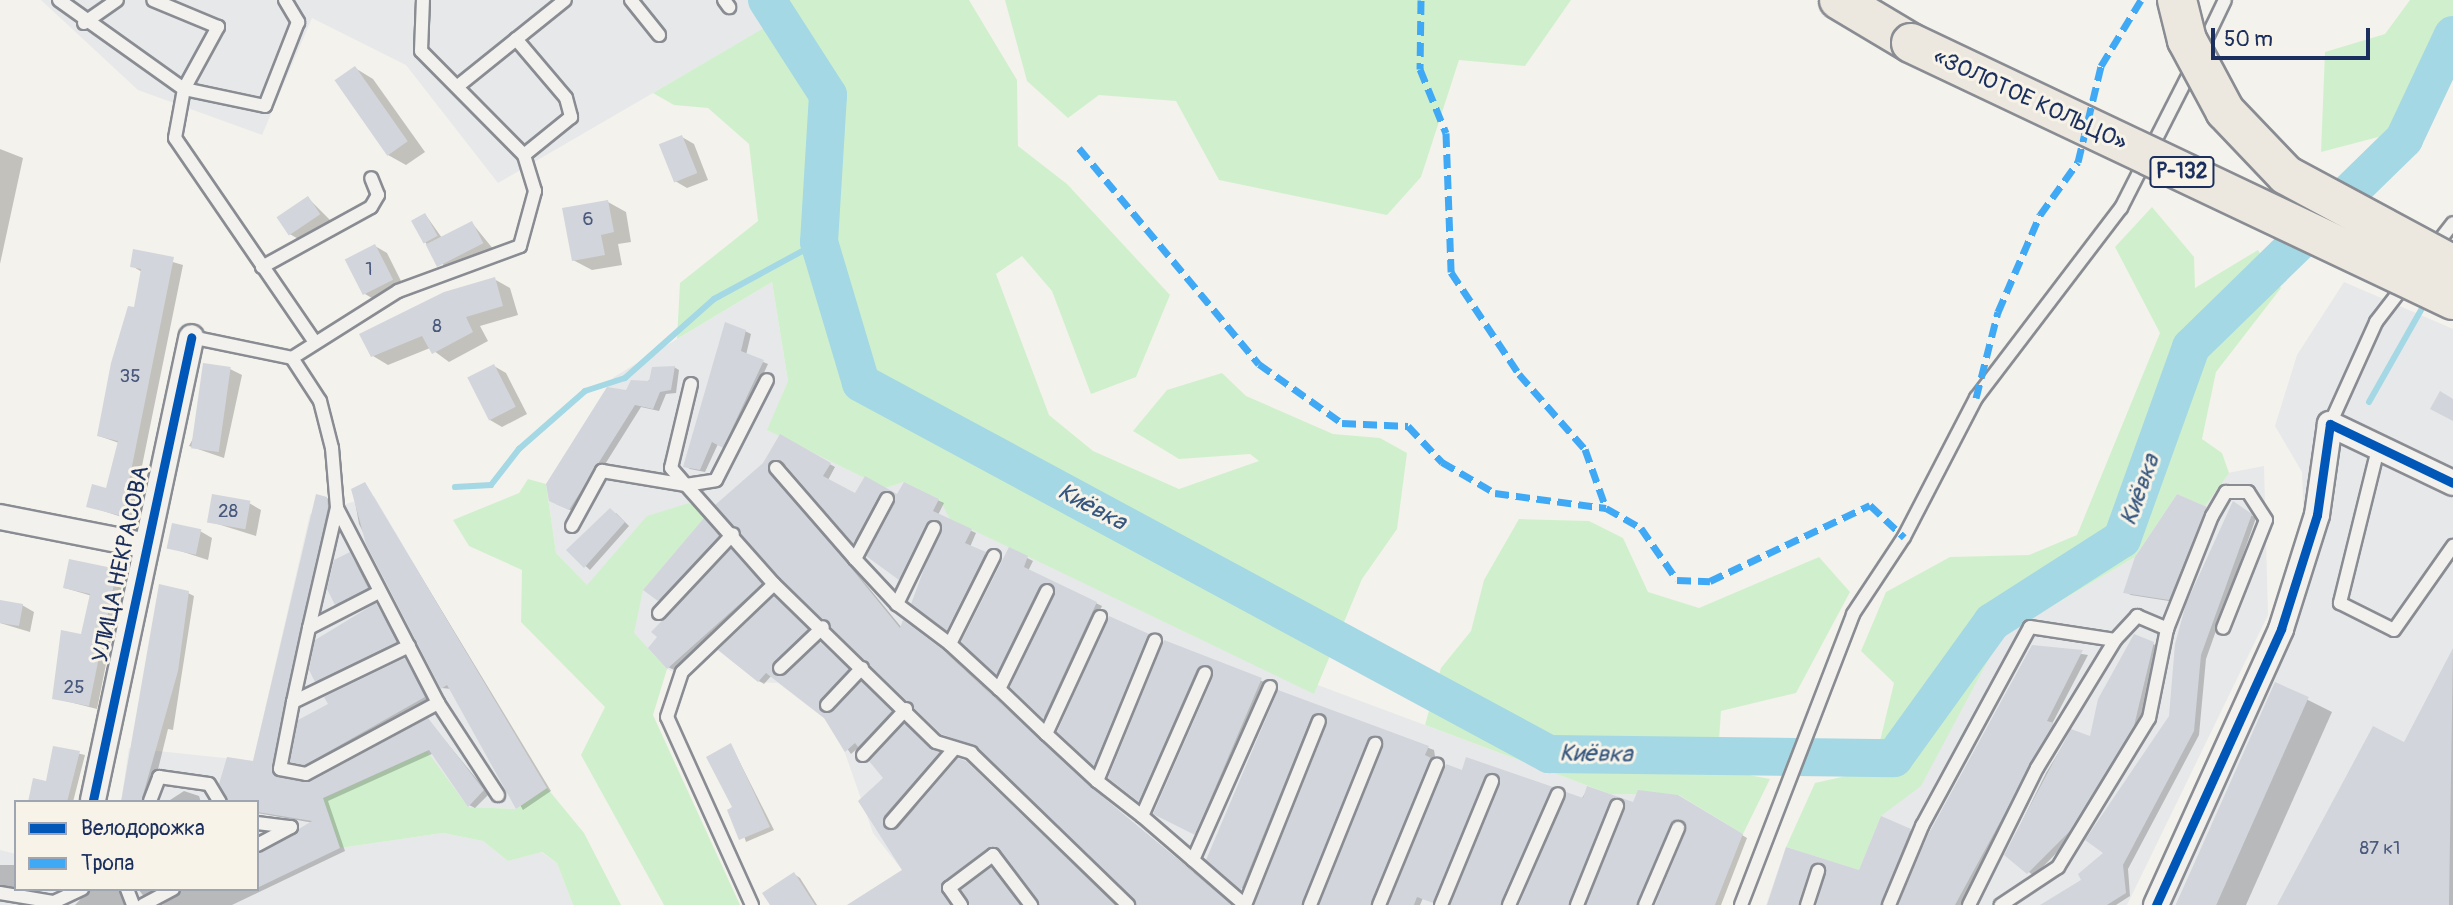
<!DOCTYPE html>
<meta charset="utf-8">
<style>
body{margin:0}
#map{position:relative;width:2453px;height:905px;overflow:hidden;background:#f4f2ec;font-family:Pangolin,sans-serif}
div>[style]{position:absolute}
.built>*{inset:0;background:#e7e8e9}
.green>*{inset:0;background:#d0f0cd}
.shadow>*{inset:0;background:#0003;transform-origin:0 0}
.stream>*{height:6px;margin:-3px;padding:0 3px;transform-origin:3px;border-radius:3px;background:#a4d8e4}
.river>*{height:38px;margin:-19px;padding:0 19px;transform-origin:19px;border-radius:19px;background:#a4d8e4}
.building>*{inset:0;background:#d2d5db;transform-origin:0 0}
.roads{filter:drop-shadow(2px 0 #898c92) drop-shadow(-2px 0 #898c92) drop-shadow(0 2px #898c92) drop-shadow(0 -2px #898c92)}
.lane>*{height:12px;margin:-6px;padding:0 6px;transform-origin:6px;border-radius:6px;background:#f2f1ed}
.street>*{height:24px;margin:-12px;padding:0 12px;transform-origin:12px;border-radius:12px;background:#f2f1ed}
.highway>*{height:38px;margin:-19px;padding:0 19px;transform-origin:19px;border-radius:19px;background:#ede8df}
.bridges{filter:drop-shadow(2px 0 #898c92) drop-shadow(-2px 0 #898c92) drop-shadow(0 2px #898c92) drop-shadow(0 -2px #898c92)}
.highway-bridge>*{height:38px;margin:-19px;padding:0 19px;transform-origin:19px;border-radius:19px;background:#ede8df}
.quiet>*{height:7px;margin-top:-3.5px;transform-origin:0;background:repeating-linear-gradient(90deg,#3fa9f5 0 14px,transparent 0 21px)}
.cycleway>*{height:9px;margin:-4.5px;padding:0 4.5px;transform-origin:4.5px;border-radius:4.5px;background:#0057b8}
span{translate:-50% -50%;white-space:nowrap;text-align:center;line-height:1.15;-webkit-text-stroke:6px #f7f3e8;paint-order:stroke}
.number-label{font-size:19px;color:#49587d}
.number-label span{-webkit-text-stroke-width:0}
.shield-label span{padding:2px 5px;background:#f7f3e8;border:2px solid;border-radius:5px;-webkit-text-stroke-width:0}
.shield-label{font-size:21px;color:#1b2f5e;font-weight:700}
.street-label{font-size:23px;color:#1b2f5e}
.water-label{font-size:24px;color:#35567f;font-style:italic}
.legend{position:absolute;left:14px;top:800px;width:245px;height:91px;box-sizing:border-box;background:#f7f3e8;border:2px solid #9fa5b1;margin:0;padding:9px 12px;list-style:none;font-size:21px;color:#1b2f5e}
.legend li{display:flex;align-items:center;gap:14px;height:35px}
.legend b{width:35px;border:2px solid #9fa5b1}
.scale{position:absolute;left:2211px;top:28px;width:159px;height:32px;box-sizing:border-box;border:4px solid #1b2f5e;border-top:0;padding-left:9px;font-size:21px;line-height:24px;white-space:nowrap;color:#1b2f5e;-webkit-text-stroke:5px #f7f3e8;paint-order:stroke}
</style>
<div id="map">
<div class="built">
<i style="clip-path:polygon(41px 0,756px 0,770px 25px,498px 183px,406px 65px,312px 18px,262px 135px,138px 90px)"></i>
<i style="clip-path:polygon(772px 282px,788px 381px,768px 430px,885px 488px,904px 482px,939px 499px,951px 519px,1221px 649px,1610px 794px,1679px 795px,1743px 834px,1715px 905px,847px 905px,902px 870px,873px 833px,845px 753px,825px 719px,778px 683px,758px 682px,718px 650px,687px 678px,667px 669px,556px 553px,546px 484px,614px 377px)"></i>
<i style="clip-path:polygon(2344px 282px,2453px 329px,2453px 905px,2140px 905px,2288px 586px,2304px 524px,2302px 472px,2275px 426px,2297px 355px)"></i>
<i style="clip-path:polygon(2264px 466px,2268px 615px,2127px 905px,1766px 905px,1786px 847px,1812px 854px,1881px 816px,2001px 636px,2135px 557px,2186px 481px)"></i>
<i style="clip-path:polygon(374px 496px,547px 788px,516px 809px,468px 807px,340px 848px,443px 833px,483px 841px,508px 861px,541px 852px,557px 863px,573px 905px,0 905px,0 850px,16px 854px,16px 889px,257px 889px,257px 802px,121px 802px,129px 748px,253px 761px,310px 514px)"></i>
</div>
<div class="green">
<i style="clip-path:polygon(756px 0,969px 0,1017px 80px,1018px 146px,1067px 184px,1170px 295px,1136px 377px,1091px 394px,1052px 291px,1022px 256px,996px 274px,1049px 415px,1093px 451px,1179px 489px,1259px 461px,1250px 454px,1179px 459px,1133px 431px,1167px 390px,1222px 373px,1246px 396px,1333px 434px,1380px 438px,1407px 453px,1397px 529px,1362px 579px,1314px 694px,950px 519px,939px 499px,904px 482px,885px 488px,767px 430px,788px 381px,772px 282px,677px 339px,680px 283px,758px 221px,749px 144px,708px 108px,674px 105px,653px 93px,769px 25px)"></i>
<i style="clip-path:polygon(1005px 0,1571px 0,1525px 66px,1459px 60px,1421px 177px,1387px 215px,1219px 180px,1176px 101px,1099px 95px,1068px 118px,1027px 81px)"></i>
<i style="clip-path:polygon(2410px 0,2453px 0,2453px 16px,2386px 135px,2321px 152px,2325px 52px,2385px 34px)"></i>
<i style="clip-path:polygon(2152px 207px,2194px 257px,2195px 288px,2258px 250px,2281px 288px,2216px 372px,2202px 439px,2222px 453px,2229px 473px,2205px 506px,2177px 494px,2135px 557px,2001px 636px,1921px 786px,1881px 816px,1859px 870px,1786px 847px,1815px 783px,1873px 770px,1894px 683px,1861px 651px,1886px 592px,1950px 557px,2029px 555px,2077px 535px,2160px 333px,2115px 247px)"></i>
<i style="clip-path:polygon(528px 479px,546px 484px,556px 553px,587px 585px,647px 516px,689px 503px,707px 515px,643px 590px,634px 633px,667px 669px,653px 715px,740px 905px,664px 905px,581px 755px,605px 707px,521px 622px,522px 570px,469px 546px,453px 520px,519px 493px)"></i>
<i style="clip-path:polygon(1519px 519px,1589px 521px,1623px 538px,1648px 592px,1699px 608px,1819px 557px,1850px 592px,1796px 693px,1721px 711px,1717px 769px,1770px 779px,1743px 834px,1679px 795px,1610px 794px,1425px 725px,1441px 668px,1471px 631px,1484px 580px)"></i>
<i style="clip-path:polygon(427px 751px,468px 807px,516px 809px,547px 788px,584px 833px,621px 905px,573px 905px,557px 863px,542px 852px,508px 861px,483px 841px,443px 833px,340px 848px,328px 812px,296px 811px)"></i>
</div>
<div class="shadow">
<i style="clip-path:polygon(355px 68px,373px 79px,425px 152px,406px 165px,388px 155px)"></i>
<i style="clip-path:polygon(682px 137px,694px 144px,708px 180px,687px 188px,675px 181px)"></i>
<i style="clip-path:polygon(0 149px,23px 158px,0 264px)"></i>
<i style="clip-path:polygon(308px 198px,331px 221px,300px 240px,288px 233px)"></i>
<i style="clip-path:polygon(608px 202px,626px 212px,631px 242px,618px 244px,622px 265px,592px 270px,573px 260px)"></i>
<i style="clip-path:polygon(425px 214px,442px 238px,472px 223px,494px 250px,450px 273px,425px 242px)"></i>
<i style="clip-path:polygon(375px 246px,387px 253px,404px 287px,377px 301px,365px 294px)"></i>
<i style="clip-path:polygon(135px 251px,183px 265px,131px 520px,88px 506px,107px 490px,119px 443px,99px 436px,135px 309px,142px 272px,132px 266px)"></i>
<i style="clip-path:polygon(494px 279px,510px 288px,518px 315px,480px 326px,488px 341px,449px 362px,430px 348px,388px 365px,373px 356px)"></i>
<i style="clip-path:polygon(745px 331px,751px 334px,746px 355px,768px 364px,729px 449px,718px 444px,705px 472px,690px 469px,685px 466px)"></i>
<i style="clip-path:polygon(494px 366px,506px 373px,527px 414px,502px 427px,490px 420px)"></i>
<i style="clip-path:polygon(674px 367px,679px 370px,676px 393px,666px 394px,659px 411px,641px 407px,575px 512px,556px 504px,627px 392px)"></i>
<i style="clip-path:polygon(230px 369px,242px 375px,224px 458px,189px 446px)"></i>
<i style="clip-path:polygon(780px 436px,835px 467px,828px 480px,856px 496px,865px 479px,894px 495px,885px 497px,859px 545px,787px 465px,771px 469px,902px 628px,909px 625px,950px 656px,1097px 793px,1233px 905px,1136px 905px,980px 748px,764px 464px)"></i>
<i style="clip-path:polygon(365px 484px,551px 791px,523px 810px,451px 689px,442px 688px,359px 524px,353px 490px)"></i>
<i style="clip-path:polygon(904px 484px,944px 503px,938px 515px,976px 533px,970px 547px,990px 557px,953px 632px,942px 525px,932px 526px,905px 582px,869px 556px)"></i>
<i style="clip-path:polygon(2178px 496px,2212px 511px,2175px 602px,2131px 595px,2125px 592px)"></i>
<i style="clip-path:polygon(327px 498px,332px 502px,277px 776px,310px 784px,428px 720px,489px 794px,475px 808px,469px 805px,434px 753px,328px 801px,345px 851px,232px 905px,162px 905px,183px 889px,257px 889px,257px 856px,314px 823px,257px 813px,257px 802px,228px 802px,221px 784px,255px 763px)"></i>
<i style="clip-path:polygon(249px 503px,261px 510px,256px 536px,208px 521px)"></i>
<i style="clip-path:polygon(2233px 504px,2256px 518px,2206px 659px,2199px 735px,2128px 869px,2130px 896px,2116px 905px,2043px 905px,2084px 881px,2105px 853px,2171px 717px)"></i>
<i style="clip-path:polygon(616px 513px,629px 526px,590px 570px,568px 550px)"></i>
<i style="clip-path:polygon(704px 521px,724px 540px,664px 603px,659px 600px)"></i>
<i style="clip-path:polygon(200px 531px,212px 538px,208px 560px,168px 547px)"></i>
<i style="clip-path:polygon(1010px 549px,1033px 561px,1028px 571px,1102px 606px,1049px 721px,1012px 687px,1055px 588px,1045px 589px,1002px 676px,963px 642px)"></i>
<i style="clip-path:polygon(731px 551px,766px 587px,674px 670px,668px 667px)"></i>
<i style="clip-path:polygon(350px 554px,373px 591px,341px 607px,336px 604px)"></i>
<i style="clip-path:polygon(70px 561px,124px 575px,97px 709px,54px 698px,83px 636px,92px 596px,65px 588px)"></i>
<i style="clip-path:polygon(188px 593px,194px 596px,173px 730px,168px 729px,150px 802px,123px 802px)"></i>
<i style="clip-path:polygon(780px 601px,812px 633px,778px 665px,779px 676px,821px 644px,853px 673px,825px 703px,825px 713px,834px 713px,862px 684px,896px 715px,851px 754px,825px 717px,772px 675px,764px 684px,759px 681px)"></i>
<i style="clip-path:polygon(22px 605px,34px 612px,30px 632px,0 623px,0 607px)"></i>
<i style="clip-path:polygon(376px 605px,401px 645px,322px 683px,317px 680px)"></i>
<i style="clip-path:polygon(1148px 635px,1153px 639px,1100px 767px,1059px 731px)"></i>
<i style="clip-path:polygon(1165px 643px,1267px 683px,1201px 836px,1155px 813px,1215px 677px,1212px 669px,1202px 672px,1144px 804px,1139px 801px)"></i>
<i style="clip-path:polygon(2153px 644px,2159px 647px,2139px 730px,2076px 833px,2034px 876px,2006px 854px,2046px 773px,2072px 731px,2091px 738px)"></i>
<i style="clip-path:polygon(2033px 646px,2088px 655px,2052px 724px,2058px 728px,1962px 905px,1899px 905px)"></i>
<i style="clip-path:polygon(2453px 652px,2453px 905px,2279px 905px,2405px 745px)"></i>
<i style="clip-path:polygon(405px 660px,429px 700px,311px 767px,292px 761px)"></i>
<i style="clip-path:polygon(2276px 684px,2332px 712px,2246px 905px,2176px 905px)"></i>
<i style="clip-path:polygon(1279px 692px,1434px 750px,1436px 762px,1376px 905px,1321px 905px,1385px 747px,1382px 740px,1308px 905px,1265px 905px,1329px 724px,1325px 716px,1316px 720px,1247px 892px,1208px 859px)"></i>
<i style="clip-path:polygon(910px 729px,944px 756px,889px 820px,890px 830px,966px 762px,1116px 905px,1038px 905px,1003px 851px,946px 887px,955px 905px,850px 905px,904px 871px,861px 801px,885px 778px)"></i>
<i style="clip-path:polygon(731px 745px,774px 830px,746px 842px,735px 808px)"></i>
<i style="clip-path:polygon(54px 748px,85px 755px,73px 802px,30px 802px,48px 783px)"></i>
<i style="clip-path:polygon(1468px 759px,1558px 791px,1505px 905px,1452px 905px,1502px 784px,1496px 776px,1438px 904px,1423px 898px,1420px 905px,1390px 905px)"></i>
<i style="clip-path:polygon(1588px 788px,1633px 804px,1677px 796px,1747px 838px,1721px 905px,1656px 905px,1688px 831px,1684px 823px,1642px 905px,1586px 905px,1627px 809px,1623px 801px,1576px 905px,1520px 905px)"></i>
<i style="clip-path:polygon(184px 791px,199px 796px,201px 802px,167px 802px)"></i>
<i style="clip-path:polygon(1882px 819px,1916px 833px,1886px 905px,1818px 905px,1825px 866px,1815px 871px,1804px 905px,1768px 905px,1787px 849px,1860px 872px)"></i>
<i style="left:0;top:865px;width:16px;height:22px"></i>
<i style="clip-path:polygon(991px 869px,997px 872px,1022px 905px,970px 905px,963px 890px)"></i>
<i style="clip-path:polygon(794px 874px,800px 878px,817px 905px,772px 905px)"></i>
<i style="clip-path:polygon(35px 889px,75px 889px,68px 891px)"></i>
<i style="clip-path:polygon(90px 889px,125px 889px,130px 905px,75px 905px)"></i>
<i style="clip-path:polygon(138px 889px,166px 889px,146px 899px)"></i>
</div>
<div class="stream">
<i style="left:2369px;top:402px;width:106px;rotate:-60.5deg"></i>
<i style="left:455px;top:487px;width:36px;rotate:-3deg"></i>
<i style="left:491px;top:485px;width:46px;rotate:-52.1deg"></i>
<i style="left:519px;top:449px;width:88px;rotate:-41.3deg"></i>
<i style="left:585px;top:391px;width:42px;rotate:-18deg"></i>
<i style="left:625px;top:378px;width:119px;rotate:-41.6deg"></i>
<i style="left:714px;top:299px;width:119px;rotate:-28.5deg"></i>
</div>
<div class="river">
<i style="left:767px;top:0;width:113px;rotate:57.3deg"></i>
<i style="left:828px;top:95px;width:147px;rotate:93.5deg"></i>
<i style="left:819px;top:242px;width:147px;rotate:73.4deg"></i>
<i style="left:861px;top:383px;width:782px;rotate:28.34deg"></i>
<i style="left:1549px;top:754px;width:345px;rotate:0.7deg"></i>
<i style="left:1894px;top:758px;width:168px;rotate:-54.2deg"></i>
<i style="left:1992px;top:622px;width:154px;rotate:-32.6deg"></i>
<i style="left:2122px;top:539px;width:204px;rotate:-70.2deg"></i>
<i style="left:2191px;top:347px;width:298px;rotate:-44.3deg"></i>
<i style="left:2404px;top:139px;width:115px;rotate:-64.8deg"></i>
</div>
<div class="building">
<i style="left:355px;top:66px;width:92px;height:25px;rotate:55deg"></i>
<i style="left:682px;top:135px;width:41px;height:25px;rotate:68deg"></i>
<i style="left:308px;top:196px;width:22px;height:38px;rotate:56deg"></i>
<i style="clip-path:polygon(608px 200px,614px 232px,601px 235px,605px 255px,572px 261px,562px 208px)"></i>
<i style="left:425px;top:213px;width:26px;height:16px;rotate:61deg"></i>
<i style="left:472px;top:221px;width:25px;height:52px;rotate:63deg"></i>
<i style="left:375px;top:244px;width:40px;height:34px;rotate:63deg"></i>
<i style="clip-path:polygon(133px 249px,174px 257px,122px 516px,86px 507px,92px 484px,106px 488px,118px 441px,97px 436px,111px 363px,128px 306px,134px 307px,141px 269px,130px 267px)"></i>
<i style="clip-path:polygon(495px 277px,503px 306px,466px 317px,473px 332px,432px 354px,422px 336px,371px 357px,359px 334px,444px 292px)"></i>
<i style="clip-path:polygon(725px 322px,746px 330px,741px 351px,764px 360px,723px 448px,712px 442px,700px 470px,683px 467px)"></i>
<i style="left:203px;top:363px;width:28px;height:86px;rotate:8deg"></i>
<i style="left:494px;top:364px;width:48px;height:30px;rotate:63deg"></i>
<i style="clip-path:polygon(675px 366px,671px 390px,660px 392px,653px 409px,635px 405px,569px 510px,549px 501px,546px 484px,607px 387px,626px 390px,631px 380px,649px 381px,652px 367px)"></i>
<i style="clip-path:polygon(2440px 391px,2453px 399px,2453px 421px,2430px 409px)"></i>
<i style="clip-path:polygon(780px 434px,831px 463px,823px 476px,855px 493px,865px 476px,897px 494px,904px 482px,939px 499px,933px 511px,972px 529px,965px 543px,986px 552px,947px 631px,911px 604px,941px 523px,927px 524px,899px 580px,866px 556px,895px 503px,892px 492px,880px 494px,853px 544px,783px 462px,768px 466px,900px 628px,903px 620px,944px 651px,1091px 787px,1232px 905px,1137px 905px,977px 747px,941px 734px,780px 578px,715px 505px,763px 463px)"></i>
<i style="clip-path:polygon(365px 482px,547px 788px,516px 809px,447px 685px,441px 689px,366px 544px,351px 489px)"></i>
<i style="left:212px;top:494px;width:39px;height:29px;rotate:10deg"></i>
<i style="clip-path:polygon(316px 494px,327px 497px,328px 507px,272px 772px,310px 782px,428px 718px,484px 790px,468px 807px,429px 750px,323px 798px,340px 848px,257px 888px,257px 854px,312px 821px,257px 812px,257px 802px,229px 802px,219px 784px,227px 757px,253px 761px)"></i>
<i style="clip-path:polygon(2177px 494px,2207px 507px,2169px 600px,2123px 593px,2135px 557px)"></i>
<i style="clip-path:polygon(2233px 501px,2252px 514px,2201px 655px,2194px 731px,2123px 865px,2126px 893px,2107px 905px,2040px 905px,2081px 880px,2078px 874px,2103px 853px,2085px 840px,2169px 716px,2175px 644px,2186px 604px)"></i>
<i style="clip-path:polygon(610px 508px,625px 522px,584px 568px,566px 550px)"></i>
<i style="clip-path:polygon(704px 518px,719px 536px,658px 601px,643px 590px)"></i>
<i style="left:172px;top:523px;width:30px;height:26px;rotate:12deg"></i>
<i style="clip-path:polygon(1009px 547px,1028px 556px,1024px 567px,1097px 602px,1043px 719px,1010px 687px,1054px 586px,1039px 587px,996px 675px,961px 642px)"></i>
<i style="clip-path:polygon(731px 549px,762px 584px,667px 669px,648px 648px,657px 637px,651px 632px)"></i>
<i style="clip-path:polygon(350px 552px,368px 588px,335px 605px,327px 589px,334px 560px)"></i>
<i style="clip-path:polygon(69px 559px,117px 569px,89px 706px,52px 699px,61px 630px,81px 634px,90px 594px,63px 588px)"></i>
<i style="clip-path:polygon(159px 584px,189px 591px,178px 671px,141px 802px,121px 802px)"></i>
<i style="clip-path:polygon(774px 596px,808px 629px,774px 662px,774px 674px,785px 675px,820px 642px,849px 669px,820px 700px,821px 711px,833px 711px,861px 681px,892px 711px,858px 747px,855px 743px,845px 752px,824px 718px,766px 673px,758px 682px,718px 650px)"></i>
<i style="clip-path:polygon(0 600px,23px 604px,19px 626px,0 623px)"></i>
<i style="clip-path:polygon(376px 603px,397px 642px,315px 682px,309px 670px,315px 640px)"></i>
<i style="clip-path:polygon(1109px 616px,1149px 634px,1094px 766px,1057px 732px)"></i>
<i style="clip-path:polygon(2134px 634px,2154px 642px,2134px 726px,2071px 830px,2027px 874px,2004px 855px,2071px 729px,2090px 736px,2098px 699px)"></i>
<i style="clip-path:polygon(1164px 640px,1262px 678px,1195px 835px,1153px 814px,1213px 677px,1209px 665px,1197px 669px,1139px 802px,1108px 778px)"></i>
<i style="clip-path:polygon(2032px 645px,2083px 650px,2047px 721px,2054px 723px,1955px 905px,1898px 905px,1928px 835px)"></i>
<i style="clip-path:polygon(2453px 648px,2449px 905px,2277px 905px,2373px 726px,2404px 742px)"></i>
<i style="clip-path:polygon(405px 658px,425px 697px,305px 765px,290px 762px,298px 720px,328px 704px,324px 697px)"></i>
<i style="left:2275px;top:682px;width:37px;height:245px;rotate:24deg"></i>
<i style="clip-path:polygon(1278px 690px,1429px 746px,1425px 755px,1431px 758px,1370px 905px,1319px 905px,1383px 747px,1374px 735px,1301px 905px,1254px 905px,1327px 724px,1322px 713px,1311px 718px,1241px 890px,1206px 860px)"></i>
<i style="clip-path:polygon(904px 723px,940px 752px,884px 816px,886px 829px,898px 828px,958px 758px,966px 761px,1115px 905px,1040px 905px,993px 846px,941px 884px,950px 905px,847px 905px,902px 870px,858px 801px,883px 778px,869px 761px)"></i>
<i style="clip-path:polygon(731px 743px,770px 827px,739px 840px,727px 810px,732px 807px,706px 757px)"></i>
<i style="clip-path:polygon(53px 746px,80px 751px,67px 802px,28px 802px,33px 778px,46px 781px)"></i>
<i style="clip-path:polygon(1466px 757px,1553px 787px,1500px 905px,1450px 905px,1500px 784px,1492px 772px,1433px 903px,1417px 897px,1414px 905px,1388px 905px,1446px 764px,1462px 770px)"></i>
<i style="clip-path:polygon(1587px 786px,1633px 802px,1638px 790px,1678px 795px,1743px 834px,1715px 905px,1655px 905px,1686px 831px,1678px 819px,1636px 905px,1586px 905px,1625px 809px,1616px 797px,1568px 905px,1519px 905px,1566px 792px,1583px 798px)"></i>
<i style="clip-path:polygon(1881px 816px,1911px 829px,1880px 905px,1816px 905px,1827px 870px,1817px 862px,1798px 905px,1767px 905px,1786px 847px,1859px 870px)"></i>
<i style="clip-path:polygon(991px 867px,1020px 905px,970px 905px,961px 890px)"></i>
<i style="clip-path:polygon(794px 872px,815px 905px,770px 905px,762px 893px)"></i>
</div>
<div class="roads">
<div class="lane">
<i style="left:59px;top:0;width:153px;rotate:35.5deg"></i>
<i style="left:184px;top:89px;width:71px;rotate:-61.3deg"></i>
<i style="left:218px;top:27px;width:70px;rotate:-157.4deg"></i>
<i style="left:285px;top:0;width:26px;rotate:59deg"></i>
<i style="left:298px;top:22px;width:90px;rotate:111.4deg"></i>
<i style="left:265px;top:106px;width:83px;rotate:-168.1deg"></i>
<i style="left:184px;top:89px;width:50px;rotate:100.4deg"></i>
<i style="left:175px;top:138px;width:246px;rotate:55.6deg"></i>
<i style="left:631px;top:0;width:45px;rotate:51.3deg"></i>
<i style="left:724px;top:0;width:9px;rotate:54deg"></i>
<i style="left:84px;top:23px;width:40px;rotate:-34.9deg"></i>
<i style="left:516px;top:39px;width:77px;rotate:49.7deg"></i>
<i style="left:566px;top:98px;width:20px;rotate:75deg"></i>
<i style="left:571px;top:117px;width:60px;rotate:141deg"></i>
<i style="left:2201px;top:50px;width:55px;rotate:-64.4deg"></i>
<i style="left:458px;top:86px;width:137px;rotate:-38.8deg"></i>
<i style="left:2432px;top:250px;width:34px;rotate:-52deg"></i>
<i style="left:262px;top:267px;width:124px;rotate:-28.8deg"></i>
<i style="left:371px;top:207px;width:14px;rotate:-60deg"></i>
<i style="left:378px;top:195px;width:18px;rotate:-112deg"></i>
<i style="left:191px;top:337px;width:103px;rotate:11.7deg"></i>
<i style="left:292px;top:358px;width:125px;rotate:-32.3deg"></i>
<i style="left:398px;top:291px;width:130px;rotate:-20.2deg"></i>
<i style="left:520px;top:246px;width:57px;rotate:-74.7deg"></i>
<i style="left:535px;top:191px;width:38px;rotate:-107deg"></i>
<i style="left:524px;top:155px;width:146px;rotate:-134.7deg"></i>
<i style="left:421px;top:51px;width:51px;rotate:-87.8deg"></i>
<i style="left:292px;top:358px;width:51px;rotate:56.9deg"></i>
<i style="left:320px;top:401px;width:49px;rotate:75.7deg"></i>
<i style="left:332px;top:448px;width:60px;rotate:85.2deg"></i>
<i style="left:337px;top:508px;width:220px;rotate:62.6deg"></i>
<i style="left:438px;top:703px;width:110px;rotate:56.9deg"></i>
<i style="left:691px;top:384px;width:86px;rotate:103.4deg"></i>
<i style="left:671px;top:468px;width:23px;rotate:49deg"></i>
<i style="left:686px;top:485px;width:30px;rotate:-9deg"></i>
<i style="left:716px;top:480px;width:112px;rotate:-63deg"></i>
<i style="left:2330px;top:424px;width:112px;rotate:-65.7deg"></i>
<i style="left:2376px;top:322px;width:49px;rotate:-52.4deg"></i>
<i style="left:2379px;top:445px;width:163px;rotate:103.9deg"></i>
<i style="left:2340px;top:603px;width:60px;rotate:26.6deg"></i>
<i style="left:2394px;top:630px;width:103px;rotate:-54.9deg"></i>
<i style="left:776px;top:468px;width:121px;rotate:49deg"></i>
<i style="left:887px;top:499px;width:68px;rotate:118.1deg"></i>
<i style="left:855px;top:559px;width:62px;rotate:47deg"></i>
<i style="left:572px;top:526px;width:63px;rotate:-61.4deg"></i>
<i style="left:602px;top:471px;width:85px;rotate:9.5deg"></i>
<i style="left:686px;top:485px;width:132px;rotate:48.4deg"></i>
<i style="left:774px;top:584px;width:226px;rotate:44.3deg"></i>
<i style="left:936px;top:742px;width:37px;rotate:17deg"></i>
<i style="left:971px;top:753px;width:219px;rotate:44.1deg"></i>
<i style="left:934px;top:528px;width:85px;rotate:116deg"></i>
<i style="left:897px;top:604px;width:66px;rotate:37deg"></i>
<i style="left:994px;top:556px;width:98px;rotate:116.6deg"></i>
<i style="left:950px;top:644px;width:67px;rotate:42.6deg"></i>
<i style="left:659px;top:613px;width:108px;rotate:-46.9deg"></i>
<i style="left:309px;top:628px;width:123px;rotate:-76.9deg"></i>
<i style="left:2167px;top:629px;width:122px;rotate:-68.3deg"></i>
<i style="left:2212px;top:516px;width:28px;rotate:-60deg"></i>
<i style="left:2226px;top:492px;width:22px"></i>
<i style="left:2248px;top:492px;width:33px;rotate:57deg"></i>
<i style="left:2266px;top:520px;width:116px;rotate:111.7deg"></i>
<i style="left:409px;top:646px;width:129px;rotate:154.2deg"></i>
<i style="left:293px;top:702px;width:68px;rotate:101deg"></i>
<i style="left:280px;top:769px;width:26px;rotate:11deg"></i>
<i style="left:306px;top:774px;width:150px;rotate:-28.3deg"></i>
<i style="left:780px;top:668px;width:59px;rotate:-43.6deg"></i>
<i style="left:1270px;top:687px;width:189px;rotate:114deg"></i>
<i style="left:1193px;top:860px;width:69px;rotate:40.9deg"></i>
<i style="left:1245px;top:905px;width:198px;rotate:-68.1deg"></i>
<i style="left:293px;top:702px;width:76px;rotate:-77.8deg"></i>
<i style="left:309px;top:628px;width:76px;rotate:-27.2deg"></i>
<i style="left:827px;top:705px;width:51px;rotate:-46.6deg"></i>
<i style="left:1046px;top:734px;width:65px;rotate:-136.2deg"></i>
<i style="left:999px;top:689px;width:109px;rotate:-63.9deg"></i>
<i style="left:863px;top:755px;width:63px;rotate:-46.9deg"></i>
<i style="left:1097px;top:781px;width:69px;rotate:-137.3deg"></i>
<i style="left:1046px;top:734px;width:129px;rotate:-65.2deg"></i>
<i style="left:150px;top:801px;width:26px;rotate:-69deg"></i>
<i style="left:159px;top:777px;width:50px;rotate:8deg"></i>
<i style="left:209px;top:784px;width:21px;rotate:59deg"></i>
<i style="left:1142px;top:816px;width:57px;rotate:-142.1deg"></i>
<i style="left:1097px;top:781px;width:152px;rotate:-67.6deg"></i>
<i style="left:891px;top:822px;width:96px;rotate:-49.2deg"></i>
<i style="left:257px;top:823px;width:34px;rotate:7deg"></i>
<i style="left:291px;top:827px;width:38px;rotate:152deg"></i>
<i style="left:1193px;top:860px;width:67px;rotate:-139.2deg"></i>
<i style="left:1142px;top:816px;width:156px;rotate:-66.2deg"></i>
<i style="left:127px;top:889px;width:17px;rotate:69deg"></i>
<i style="left:0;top:893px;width:55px;rotate:9.5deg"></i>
<i style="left:54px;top:902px;width:31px;rotate:-25deg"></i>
<i style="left:143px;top:905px;width:34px;rotate:-28deg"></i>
<i style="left:752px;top:905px;width:206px;rotate:-114.3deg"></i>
<i style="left:667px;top:717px;width:47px;rotate:-71.6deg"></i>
<i style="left:682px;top:672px;width:127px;rotate:-43.7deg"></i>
<i style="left:961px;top:905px;width:21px;rotate:-125deg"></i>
<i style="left:949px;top:888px;width:55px;rotate:-36.9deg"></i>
<i style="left:993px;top:855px;width:63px;rotate:52.8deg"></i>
<i style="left:1310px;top:905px;width:174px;rotate:-68deg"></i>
<i style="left:1379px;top:905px;width:152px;rotate:-67.6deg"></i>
<i style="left:1441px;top:905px;width:134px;rotate:-67.6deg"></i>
<i style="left:1509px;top:905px;width:121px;rotate:-66.2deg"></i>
<i style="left:1577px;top:905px;width:107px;rotate:-68deg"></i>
<i style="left:1645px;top:905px;width:84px;rotate:-66.8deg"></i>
<i style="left:1741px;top:905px;width:312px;rotate:-68.9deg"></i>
<i style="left:1853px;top:614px;width:92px;rotate:-56.5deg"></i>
<i style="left:1904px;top:537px;width:157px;rotate:-62.6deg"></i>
<i style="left:1976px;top:398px;width:239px;rotate:-52.7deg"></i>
<i style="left:2121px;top:208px;width:159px;rotate:-63.1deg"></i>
<i style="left:1807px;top:905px;width:36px;rotate:-72deg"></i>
<i style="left:1889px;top:905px;width:86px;rotate:-67.3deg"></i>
<i style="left:1922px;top:826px;width:226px;rotate:-61.5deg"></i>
<i style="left:2030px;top:627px;width:86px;rotate:8.7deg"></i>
<i style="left:1969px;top:905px;width:153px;rotate:-63.6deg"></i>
<i style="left:2037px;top:768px;width:150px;rotate:-58.6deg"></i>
<i style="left:2115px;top:640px;width:33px;rotate:-47deg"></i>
<i style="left:2137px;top:616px;width:33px;rotate:23deg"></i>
<i style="left:2167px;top:629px;width:91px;rotate:101.4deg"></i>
<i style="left:2149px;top:718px;width:175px;rotate:121.4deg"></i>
<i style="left:2058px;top:867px;width:69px;rotate:146.3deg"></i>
</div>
<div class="street">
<i style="left:0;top:517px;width:146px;rotate:11.1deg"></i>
<i style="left:93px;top:800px;width:473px;rotate:-78deg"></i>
<i style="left:2156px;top:905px;width:303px;rotate:-65.6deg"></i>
<i style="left:2281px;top:629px;width:120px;rotate:-72.5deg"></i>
<i style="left:2317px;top:515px;width:92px;rotate:-81.9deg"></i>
<i style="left:2330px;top:424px;width:136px;rotate:25.6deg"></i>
</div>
<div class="highway">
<i style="left:1839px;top:0;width:84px;rotate:30.8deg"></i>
</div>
</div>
<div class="bridges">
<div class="highway-bridge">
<i style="left:2177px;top:0;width:41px;rotate:76deg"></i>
<i style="left:2187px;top:40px;width:81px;rotate:61.8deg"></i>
<i style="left:2225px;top:111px;width:88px;rotate:46.4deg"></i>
<i style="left:2286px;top:175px;width:190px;rotate:28.3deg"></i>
<i style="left:1911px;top:43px;width:600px;rotate:25.37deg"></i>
</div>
</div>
<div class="quiet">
<i style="left:1421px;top:0;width:69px;rotate:90.8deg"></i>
<i style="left:1420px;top:69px;width:69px;rotate:67.9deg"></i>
<i style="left:1446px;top:133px;width:139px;rotate:87.9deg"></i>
<i style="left:1451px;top:272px;width:123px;rotate:56.3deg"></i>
<i style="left:1519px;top:374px;width:100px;rotate:48.7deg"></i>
<i style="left:1585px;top:449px;width:63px;rotate:70.4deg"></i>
<i style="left:1606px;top:508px;width:40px;rotate:29.7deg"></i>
<i style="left:1641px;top:528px;width:63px;rotate:55.3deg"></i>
<i style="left:1677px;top:580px;width:33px;rotate:2deg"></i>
<i style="left:1710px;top:581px;width:177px;rotate:-25.4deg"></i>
<i style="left:1870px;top:505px;width:47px;rotate:43.3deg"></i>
<i style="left:1079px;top:148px;width:281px;rotate:50.2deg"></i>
<i style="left:1259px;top:364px;width:102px;rotate:35.4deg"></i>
<i style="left:1342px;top:423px;width:66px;rotate:2.6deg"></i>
<i style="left:1408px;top:426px;width:50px;rotate:46.6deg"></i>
<i style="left:1442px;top:462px;width:61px;rotate:30.3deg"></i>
<i style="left:1495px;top:493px;width:112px;rotate:7.7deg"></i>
<i style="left:1976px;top:398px;width:89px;rotate:-75.7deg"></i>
<i style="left:1998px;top:312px;width:106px;rotate:-66.6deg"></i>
<i style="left:2040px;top:215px;width:65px;rotate:-54.4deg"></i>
<i style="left:2078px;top:162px;width:99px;rotate:-76.5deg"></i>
<i style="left:2101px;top:66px;width:77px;rotate:-58.8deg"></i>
</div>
<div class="cycleway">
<i style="left:93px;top:800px;width:473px;rotate:-78deg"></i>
<i style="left:2156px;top:905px;width:303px;rotate:-65.6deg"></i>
<i style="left:2281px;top:629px;width:120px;rotate:-72.5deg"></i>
<i style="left:2317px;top:515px;width:92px;rotate:-81.9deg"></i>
<i style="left:2330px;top:424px;width:136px;rotate:25.6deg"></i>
</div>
<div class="number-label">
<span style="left:588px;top:220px">6</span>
<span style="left:369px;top:270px">1</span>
<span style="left:437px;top:327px">8</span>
<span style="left:130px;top:377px">35</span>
<span style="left:228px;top:512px">28</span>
<span style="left:74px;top:688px">25</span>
<span style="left:2380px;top:849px">87 к1</span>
</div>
<div class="shield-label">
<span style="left:2182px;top:172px">Р-132</span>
</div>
<div class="street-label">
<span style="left:2030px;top:100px;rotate:25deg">«ЗОЛОТОЕ КОЛЬЦО»</span>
<span style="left:121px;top:564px;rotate:-78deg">УЛИЦА НЕКРАСОВА</span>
</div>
<div class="water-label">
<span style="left:2140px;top:490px;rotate:-70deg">Киёвка</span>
<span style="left:1092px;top:507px;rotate:28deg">Киёвка</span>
<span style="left:1596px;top:754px;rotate:1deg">Киёвка</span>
</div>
<ul class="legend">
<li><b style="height:9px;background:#0057b8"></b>Велодорожка</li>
<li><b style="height:9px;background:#3fa9f5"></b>Тропа</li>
</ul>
<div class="scale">50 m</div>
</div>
